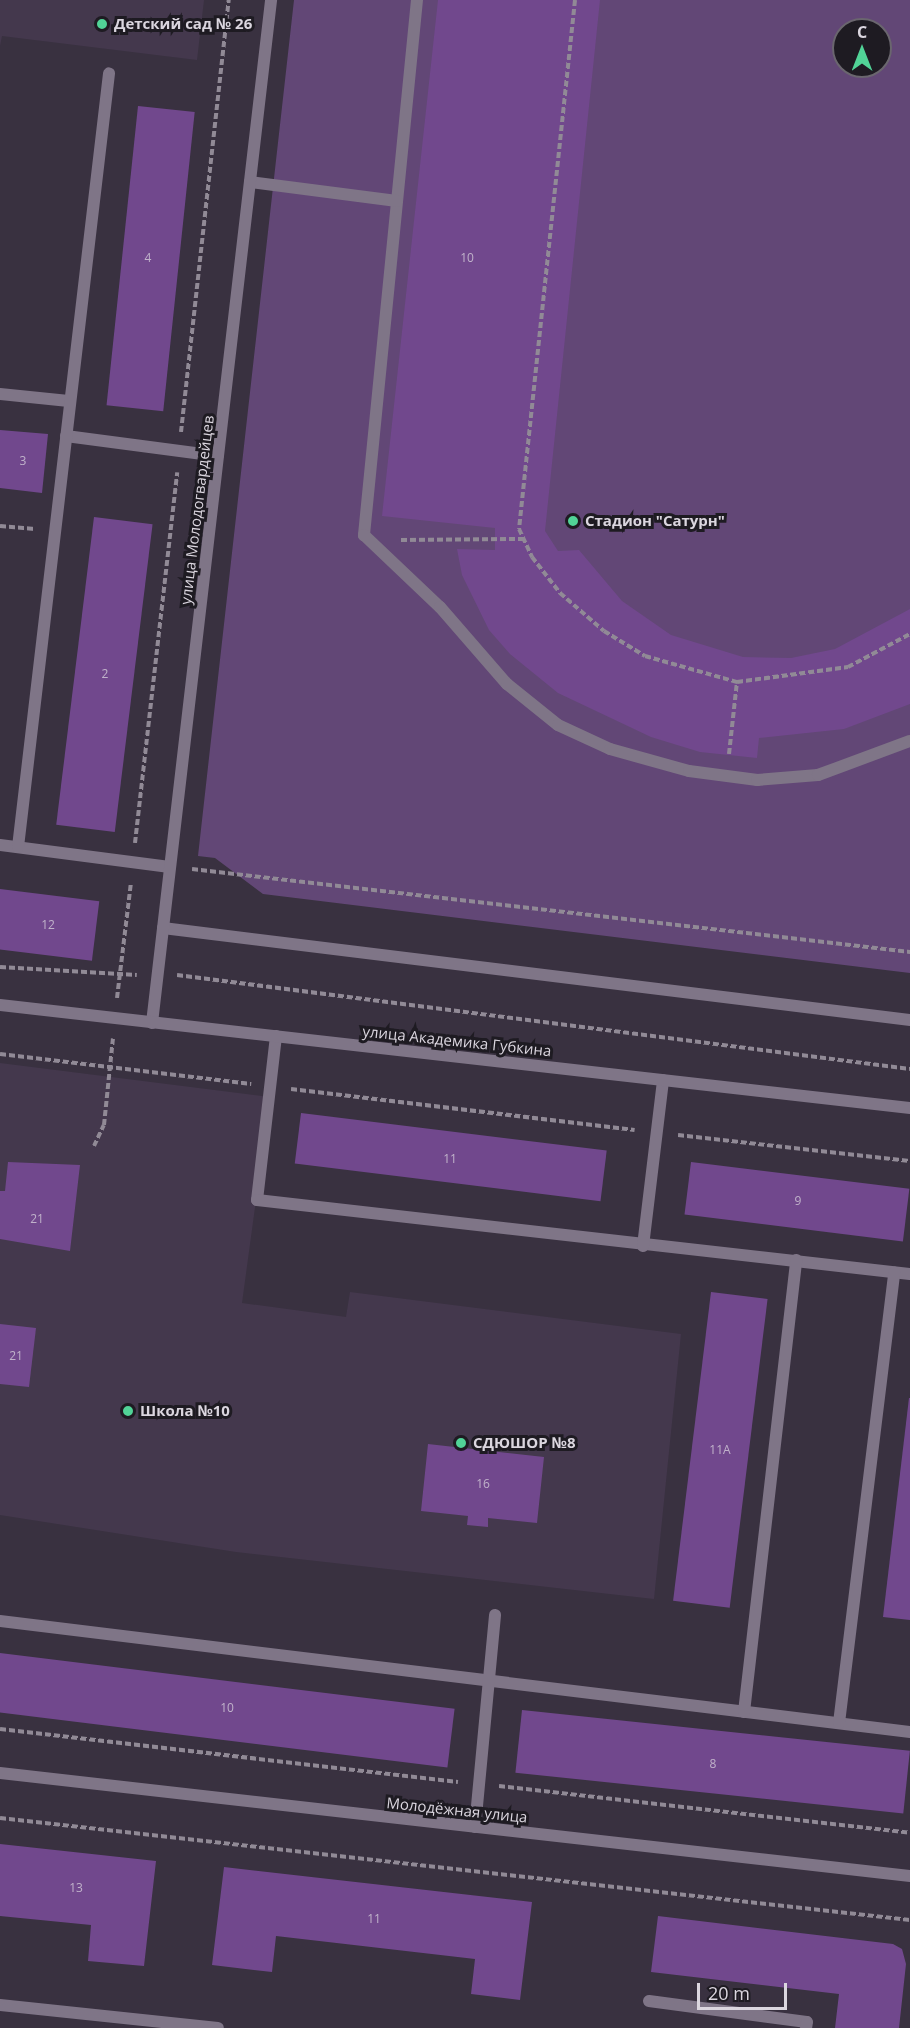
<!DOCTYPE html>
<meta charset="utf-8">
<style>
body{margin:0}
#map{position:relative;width:910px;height:2028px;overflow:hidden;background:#393140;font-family:"Open Sans",sans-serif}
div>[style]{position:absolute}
.built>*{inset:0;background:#44384d}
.green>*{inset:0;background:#624776}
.building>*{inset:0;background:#71488d;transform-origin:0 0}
.path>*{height:4px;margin-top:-2px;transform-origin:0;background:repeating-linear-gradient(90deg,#918a96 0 6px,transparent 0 9px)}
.service>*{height:12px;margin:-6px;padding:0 6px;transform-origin:6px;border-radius:6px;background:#7f7587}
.minor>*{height:12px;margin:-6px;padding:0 6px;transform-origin:6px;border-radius:6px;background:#7f7587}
.tertiary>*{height:12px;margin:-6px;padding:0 6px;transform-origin:6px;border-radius:6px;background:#7f7587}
.dots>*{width:16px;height:16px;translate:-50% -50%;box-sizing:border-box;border:3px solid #1e1b22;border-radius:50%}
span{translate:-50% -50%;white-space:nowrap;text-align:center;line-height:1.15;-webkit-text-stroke:6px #1e1b22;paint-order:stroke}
.number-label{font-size:12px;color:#c0b2ca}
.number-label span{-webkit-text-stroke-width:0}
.poi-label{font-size:15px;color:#dbd6df;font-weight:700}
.left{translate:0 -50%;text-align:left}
.street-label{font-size:15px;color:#dbd6df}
.north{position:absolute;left:832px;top:18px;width:60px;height:60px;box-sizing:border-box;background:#1e1b22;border:2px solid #6a666e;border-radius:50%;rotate:0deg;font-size:16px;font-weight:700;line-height:24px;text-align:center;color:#dbd6df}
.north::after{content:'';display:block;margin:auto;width:21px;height:27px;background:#51d397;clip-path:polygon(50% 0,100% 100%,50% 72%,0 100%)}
.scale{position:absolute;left:697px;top:1983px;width:90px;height:27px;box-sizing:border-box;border:3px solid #dbd6df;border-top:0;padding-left:8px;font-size:18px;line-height:21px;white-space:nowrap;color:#dbd6df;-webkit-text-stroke:4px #1e1b22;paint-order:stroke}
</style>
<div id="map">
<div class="built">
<i style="clip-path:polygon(0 0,204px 0,197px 60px,2px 36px,0 46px)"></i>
<i style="clip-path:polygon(0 1063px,270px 1097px,242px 1303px,346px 1317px,350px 1292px,681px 1334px,654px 1599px,236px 1552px,0 1515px)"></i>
</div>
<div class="green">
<i style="clip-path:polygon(evenodd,294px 0,910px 0,910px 973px,263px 894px,215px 858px,198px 856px,294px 0,844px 30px,880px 30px,880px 66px,844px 66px,844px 30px)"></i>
</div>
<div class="building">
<i style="clip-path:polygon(438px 0,600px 0,545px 531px,558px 551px,579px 550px,622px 601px,671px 635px,743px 657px,791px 658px,835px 649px,910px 609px,910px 704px,844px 729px,759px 738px,757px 758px,700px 752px,651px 737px,558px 693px,510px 654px,489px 630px,462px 575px,457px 549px,495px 550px,495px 528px,382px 516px)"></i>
<i style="left:138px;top:106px;width:57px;height:301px;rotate:6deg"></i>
<i style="clip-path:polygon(0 430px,48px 434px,42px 493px,0 488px)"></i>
<i style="left:94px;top:517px;width:59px;height:310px;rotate:7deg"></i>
<i style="left:0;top:889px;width:100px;height:60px;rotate:7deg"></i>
<i style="left:301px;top:1113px;width:308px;height:51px;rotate:7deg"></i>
<i style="clip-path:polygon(8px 1162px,80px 1165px,70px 1251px,0 1239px,0 1191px,5px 1191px)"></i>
<i style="left:691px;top:1162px;width:220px;height:53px;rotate:7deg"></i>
<i style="left:711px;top:1292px;width:57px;height:311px;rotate:7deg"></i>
<i style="clip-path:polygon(0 1324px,36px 1328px,29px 1387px,0 1384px)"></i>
<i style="clip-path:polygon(909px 1398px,910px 1398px,910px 1620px,883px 1617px)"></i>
<i style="clip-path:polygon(428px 1444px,544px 1457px,537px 1523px,488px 1518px,488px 1527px,467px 1525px,468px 1516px,421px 1511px)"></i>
<i style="left:0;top:1653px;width:458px;height:59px;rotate:7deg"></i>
<i style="left:522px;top:1710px;width:390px;height:63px;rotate:6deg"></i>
<i style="clip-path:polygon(0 1844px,156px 1861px,144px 1966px,88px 1961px,91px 1925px,0 1916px)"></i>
<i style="clip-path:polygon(224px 1867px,532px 1902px,520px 2000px,471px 1994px,475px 1959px,276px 1936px,272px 1972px,212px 1965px)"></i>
<i style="clip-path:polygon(658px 1916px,893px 1944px,902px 1949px,906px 1964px,899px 2028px,835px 2028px,839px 1994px,651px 1972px)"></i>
</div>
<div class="path">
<i style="left:575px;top:0;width:532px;rotate:96.04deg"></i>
<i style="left:519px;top:529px;width:31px;rotate:65deg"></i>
<i style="left:532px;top:557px;width:46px;rotate:52.1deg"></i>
<i style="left:560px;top:593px;width:58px;rotate:40.8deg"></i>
<i style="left:604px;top:631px;width:48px;rotate:31.4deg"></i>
<i style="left:645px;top:656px;width:96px;rotate:15.8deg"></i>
<i style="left:737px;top:682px;width:112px;rotate:-7.7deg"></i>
<i style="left:848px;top:667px;width:70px;rotate:-28deg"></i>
<i style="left:181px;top:432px;width:435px;rotate:-83.7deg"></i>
<i style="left:0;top:526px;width:35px;rotate:5deg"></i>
<i style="left:401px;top:540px;width:123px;rotate:-0.5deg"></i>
<i style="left:729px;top:754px;width:72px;rotate:-83.7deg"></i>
<i style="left:135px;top:843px;width:373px;rotate:-83.5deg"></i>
<i style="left:192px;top:869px;width:723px;rotate:6.59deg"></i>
<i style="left:0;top:967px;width:137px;rotate:3.3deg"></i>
<i style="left:177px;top:975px;width:739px;rotate:7.31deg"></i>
<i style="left:117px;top:998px;width:116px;rotate:-83.1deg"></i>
<i style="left:0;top:1054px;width:253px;rotate:6.8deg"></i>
<i style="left:291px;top:1089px;width:346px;rotate:6.8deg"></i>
<i style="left:678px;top:1135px;width:233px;rotate:6.4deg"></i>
<i style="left:94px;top:1146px;width:23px;rotate:-65deg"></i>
<i style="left:104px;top:1125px;width:87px;rotate:-84.1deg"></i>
<i style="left:0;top:1729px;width:461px;rotate:6.6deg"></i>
<i style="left:499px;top:1786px;width:414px;rotate:6.5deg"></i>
<i style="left:0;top:1818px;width:916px;rotate:6.4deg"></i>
</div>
<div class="service">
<i style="left:417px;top:0;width:538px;rotate:95.66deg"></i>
<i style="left:364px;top:535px;width:105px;rotate:43.5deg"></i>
<i style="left:440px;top:607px;width:102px;rotate:49deg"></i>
<i style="left:507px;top:684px;width:65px;rotate:38.8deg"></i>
<i style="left:558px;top:725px;width:57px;rotate:24.8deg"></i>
<i style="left:610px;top:749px;width:82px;rotate:15.6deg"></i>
<i style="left:689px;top:771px;width:69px;rotate:7.5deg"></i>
<i style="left:757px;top:780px;width:61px;rotate:-4.7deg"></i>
<i style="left:818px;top:775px;width:98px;rotate:-20.3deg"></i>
<i style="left:250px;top:182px;width:148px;rotate:7.4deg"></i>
<i style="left:0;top:394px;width:69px;rotate:5.8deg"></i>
<i style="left:66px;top:436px;width:153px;rotate:7.5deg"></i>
<i style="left:0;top:845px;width:171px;rotate:7.4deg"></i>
<i style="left:18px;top:847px;width:779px;rotate:-83.29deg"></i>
<i style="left:163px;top:928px;width:753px;rotate:7.02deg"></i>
<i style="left:276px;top:1036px;width:165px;rotate:96.6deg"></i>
<i style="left:257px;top:1200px;width:657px;rotate:6.47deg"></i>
<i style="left:643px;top:1246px;width:167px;rotate:-83.1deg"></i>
<i style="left:0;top:1621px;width:917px;rotate:6.95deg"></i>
<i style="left:744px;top:1712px;width:455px;rotate:-83.4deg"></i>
<i style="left:839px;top:1723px;width:454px;rotate:-83deg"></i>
<i style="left:475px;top:1827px;width:213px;rotate:-84.6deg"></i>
<i style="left:649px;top:2001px;width:159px;rotate:7.6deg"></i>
<i style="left:807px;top:2022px;width:6px;rotate:99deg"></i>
<i style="left:0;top:2005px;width:219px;rotate:6deg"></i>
</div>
<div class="minor">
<i style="left:152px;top:1023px;width:1030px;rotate:-83.36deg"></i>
<i style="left:0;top:1773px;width:916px;rotate:6.46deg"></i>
</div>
<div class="tertiary">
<i style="left:0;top:1005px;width:916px;rotate:6.46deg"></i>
</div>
<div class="dots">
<i style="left:102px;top:24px;background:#51d397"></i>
<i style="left:573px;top:521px;background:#51d397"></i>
<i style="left:128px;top:1411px;background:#51d397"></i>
<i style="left:461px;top:1443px;background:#51d397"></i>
</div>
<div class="number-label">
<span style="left:148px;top:258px">4</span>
<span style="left:467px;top:258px">10</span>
<span style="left:23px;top:461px">3</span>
<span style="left:105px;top:674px">2</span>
<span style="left:48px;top:925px">12</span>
<span style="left:450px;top:1159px">11</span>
<span style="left:798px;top:1201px">9</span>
<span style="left:37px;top:1219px">21</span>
<span style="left:16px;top:1356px">21</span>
<span style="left:720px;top:1450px">11А</span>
<span style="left:483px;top:1484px">16</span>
<span style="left:227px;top:1708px">10</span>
<span style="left:713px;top:1764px">8</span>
<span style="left:76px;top:1888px">13</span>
<span style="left:374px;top:1919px">11</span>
</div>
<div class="poi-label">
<span class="left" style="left:114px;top:24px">Детский сад № 26</span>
<span class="left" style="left:585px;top:521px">Стадион "Сатурн"</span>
<span class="left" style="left:140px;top:1411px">Школа №10</span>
<span class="left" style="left:473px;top:1443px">СДЮШОР №8</span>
</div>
<div class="street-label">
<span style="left:197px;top:510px;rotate:-83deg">улица Молодогвардейцев</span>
<span style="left:457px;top:1041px;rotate:6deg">улица Академика Губкина</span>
<span style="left:457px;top:1810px;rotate:6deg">Молодёжная улица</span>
</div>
<div class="north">С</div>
<div class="scale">20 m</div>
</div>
